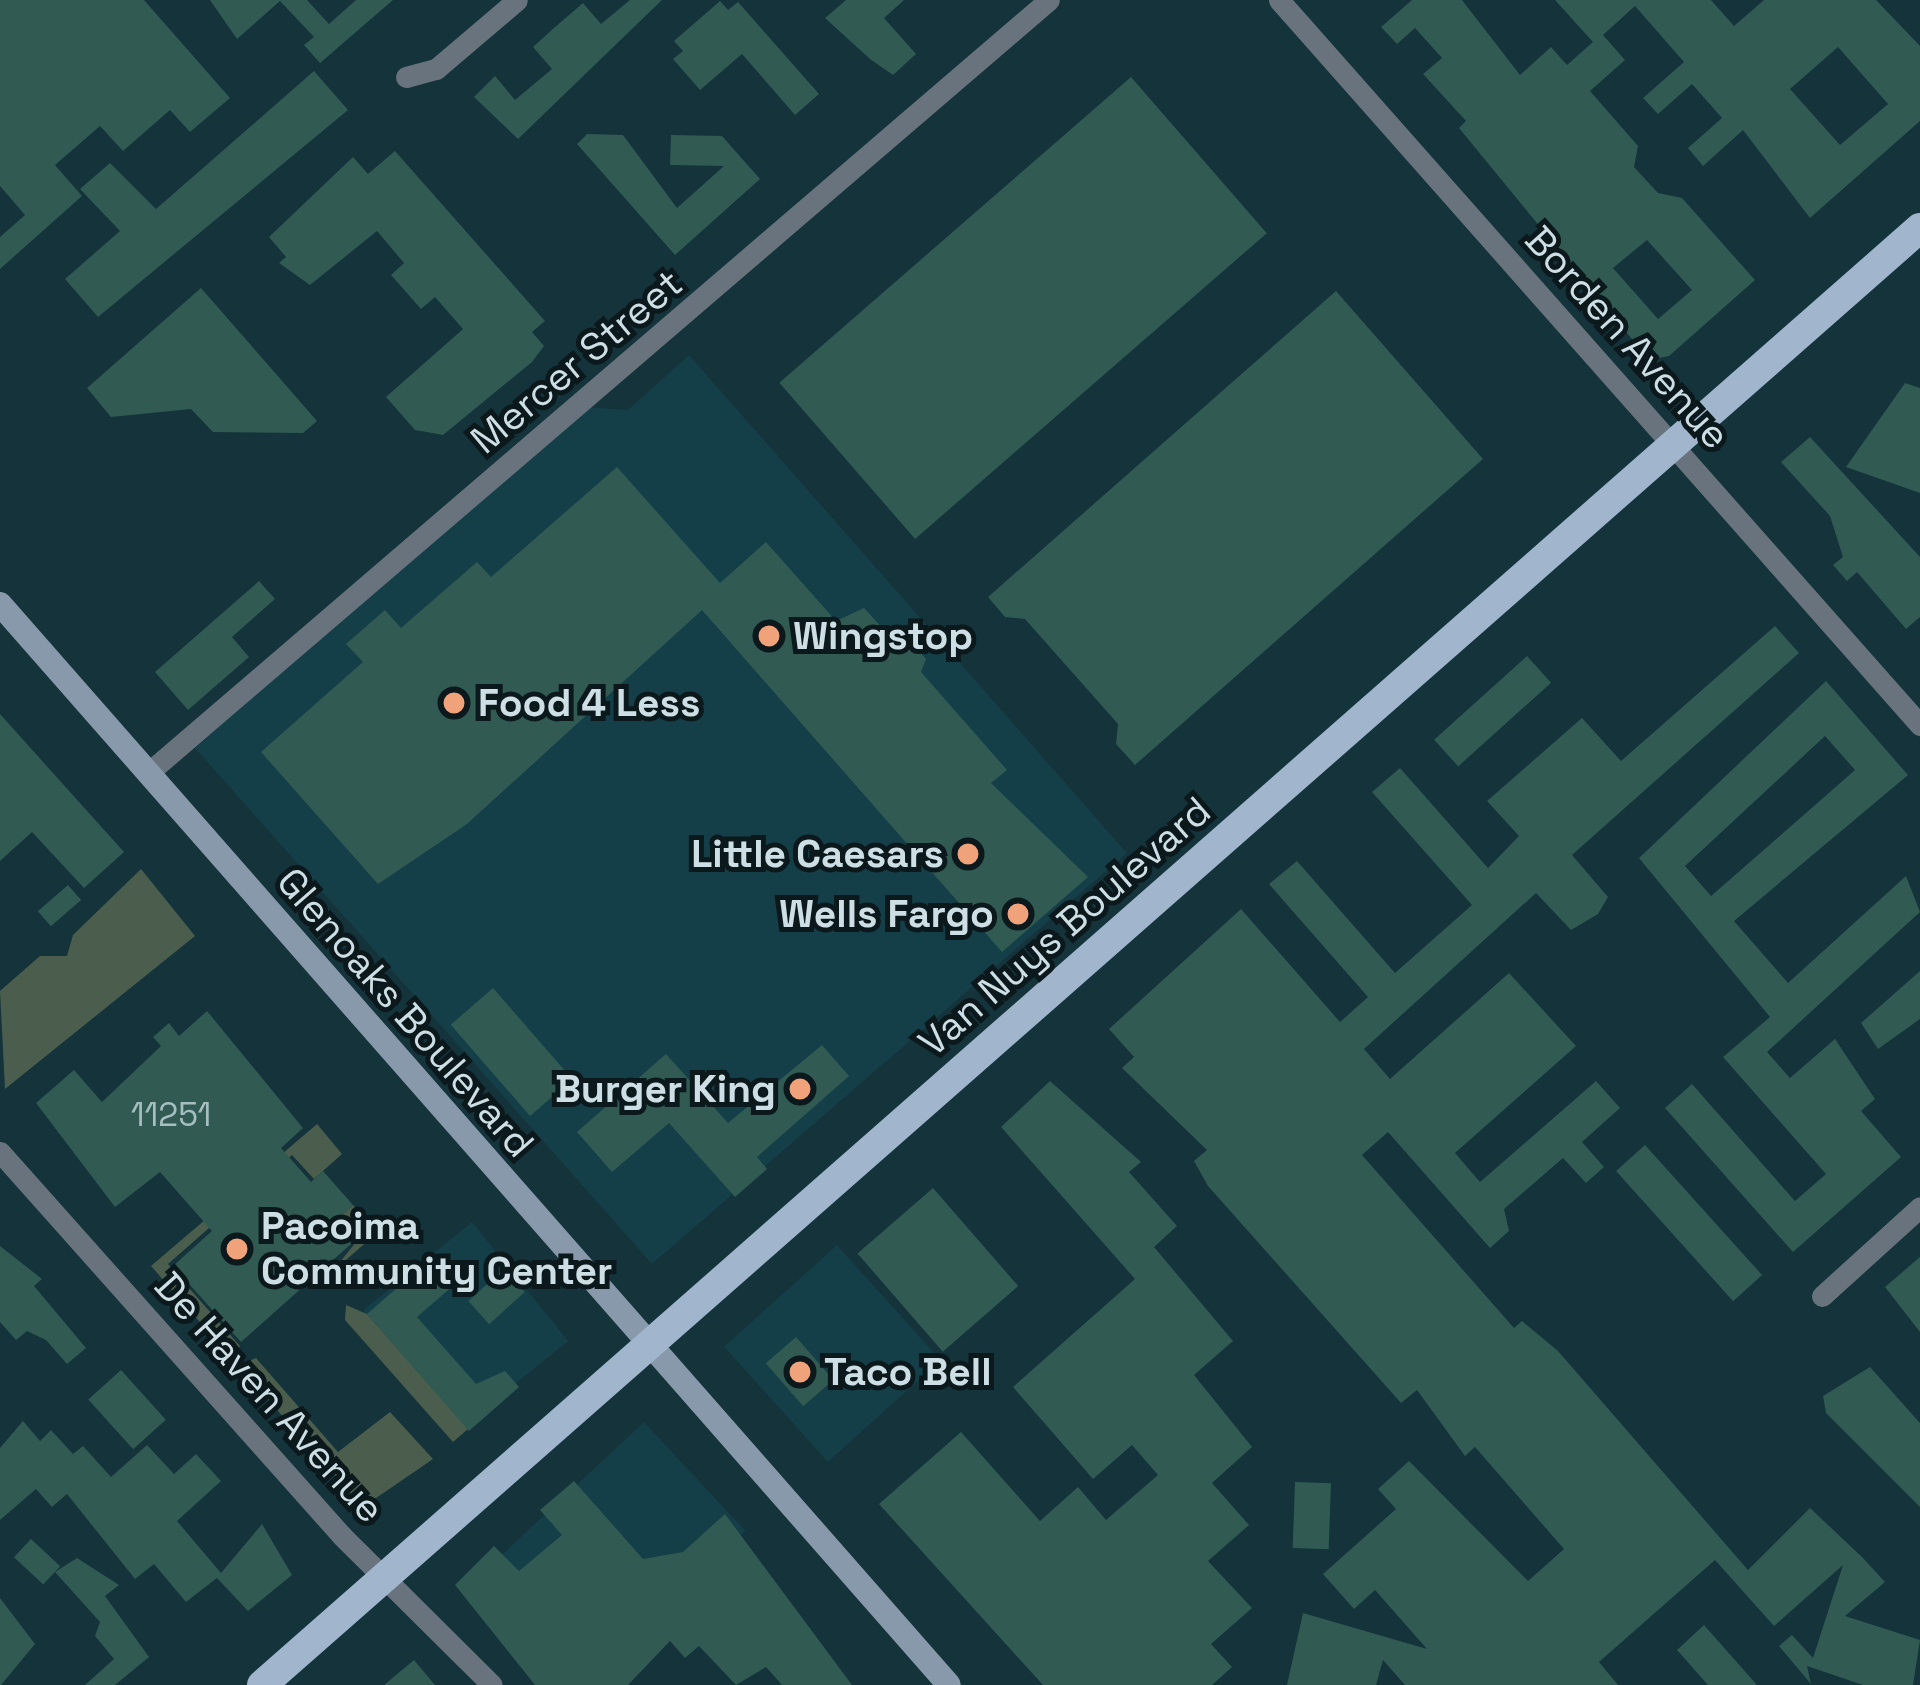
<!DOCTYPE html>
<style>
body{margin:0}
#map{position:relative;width:1920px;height:1685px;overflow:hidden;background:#14333b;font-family:"Space Grotesk",sans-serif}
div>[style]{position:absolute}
.built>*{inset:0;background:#143f49;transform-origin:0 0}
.green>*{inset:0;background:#4b5e4e}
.building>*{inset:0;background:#315a53;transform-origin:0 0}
.minor>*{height:21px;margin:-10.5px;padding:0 10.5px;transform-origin:10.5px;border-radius:10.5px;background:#68737e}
.secondary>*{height:24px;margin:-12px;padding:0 12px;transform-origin:12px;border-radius:12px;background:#8899ab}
.primary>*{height:30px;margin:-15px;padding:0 15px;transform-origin:15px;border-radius:15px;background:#a1b6cd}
.dots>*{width:33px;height:33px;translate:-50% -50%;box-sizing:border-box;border:6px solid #0c191c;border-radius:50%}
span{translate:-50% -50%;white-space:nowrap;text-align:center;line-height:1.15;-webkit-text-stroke:10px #0c191c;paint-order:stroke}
.number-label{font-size:33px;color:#a6bec0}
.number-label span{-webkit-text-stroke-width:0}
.street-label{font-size:39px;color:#cddfe4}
.poi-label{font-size:39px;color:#cddfe4;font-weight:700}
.left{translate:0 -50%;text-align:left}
.right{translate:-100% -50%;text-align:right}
</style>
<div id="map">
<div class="built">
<i style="clip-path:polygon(689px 355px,1127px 853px,652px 1264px,195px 748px,584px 407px,628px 410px)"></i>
<i style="left:472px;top:1222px;width:153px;height:140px;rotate:51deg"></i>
<i style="left:837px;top:1245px;width:155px;height:152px;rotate:48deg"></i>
<i style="left:644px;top:1422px;width:149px;height:195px;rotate:47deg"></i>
</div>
<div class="green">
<i style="clip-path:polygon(141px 869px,195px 936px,5px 1089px,0 991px,40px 956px,67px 956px,73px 935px)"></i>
<i style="clip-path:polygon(317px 1124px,342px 1154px,314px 1179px,292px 1155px,168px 1264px,240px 1346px,233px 1360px,151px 1266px)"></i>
<i style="clip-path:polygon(353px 1205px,377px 1233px,332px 1272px,360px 1237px,342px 1215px)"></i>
<i style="clip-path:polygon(346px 1305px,367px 1314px,468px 1429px,453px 1442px,345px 1320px)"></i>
<i style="clip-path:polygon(256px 1358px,338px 1452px,390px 1412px,433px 1459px,363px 1507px,238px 1366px)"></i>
</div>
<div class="building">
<i style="clip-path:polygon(0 0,144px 0,230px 98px,190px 132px,170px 110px,123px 151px,100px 126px,55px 165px,82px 196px,0 269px,0 237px,25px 215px,0 186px)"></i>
<i style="clip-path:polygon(210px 0,307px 0,329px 24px,356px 0,393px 0,320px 63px,304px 45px,314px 37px,280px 1px,237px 39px)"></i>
<i style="clip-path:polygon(630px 0,662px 0,518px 139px,474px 97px,495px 76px,515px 100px,552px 69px,533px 47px,554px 28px,583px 3px,601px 24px)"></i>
<i style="clip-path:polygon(846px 0,904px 0,884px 18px,916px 54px,893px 75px,870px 59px,825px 18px)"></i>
<i style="clip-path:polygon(evenodd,1412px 0,1462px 0,1520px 75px,1551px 47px,1567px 65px,1593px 42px,1555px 0,1711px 0,1734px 26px,1764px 0,1876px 0,1920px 46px,1920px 121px,1810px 218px,1743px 130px,1703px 166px,1688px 148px,1722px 118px,1692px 84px,1658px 114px,1643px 98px,1684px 62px,1635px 6px,1603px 35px,1625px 60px,1590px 91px,1638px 146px,1634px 167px,1658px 193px,1682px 198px,1755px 280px,1669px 356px,1649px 360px,1459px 128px,1466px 121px,1423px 74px,1442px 58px,1415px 28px,1397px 44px,1381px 27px,1412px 0,1838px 47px,1888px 104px,1840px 145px,1790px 89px,1838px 47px,1412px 0,1647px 240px,1692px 290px,1658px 319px,1613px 268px,1647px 240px)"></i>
<i style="clip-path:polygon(720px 1px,728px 10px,738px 2px,819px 94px,795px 115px,742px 54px,700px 90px,673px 59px,683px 51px,674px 41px)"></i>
<i style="clip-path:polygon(314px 71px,348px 110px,98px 317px,65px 279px,120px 231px,80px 189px,110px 163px,156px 209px)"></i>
<i style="left:1131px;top:77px;width:207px;height:466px;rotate:49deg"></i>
<i style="clip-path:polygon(587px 134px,623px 135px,677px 208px,724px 166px,670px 165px,671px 135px,722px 136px,760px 179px,675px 255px,577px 144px)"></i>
<i style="clip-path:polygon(395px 151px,545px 321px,532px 332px,544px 346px,532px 362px,443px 435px,415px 430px,386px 397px,463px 329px,435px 297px,421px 309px,391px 275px,404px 263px,377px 231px,310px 285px,279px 263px,286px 257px,269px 237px,353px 157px,368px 174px)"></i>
<i style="clip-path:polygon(201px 288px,317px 421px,303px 433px,213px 432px,191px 409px,111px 417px,87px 388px)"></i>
<i style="clip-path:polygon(1336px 291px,1483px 459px,1135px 765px,1116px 744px,1118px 724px,1025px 619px,1005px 617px,988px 597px)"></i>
<i style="clip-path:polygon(1905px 383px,1920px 388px,1920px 493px,1846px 467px)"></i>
<i style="clip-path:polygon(1810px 437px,1920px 557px,1920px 617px,1906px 629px,1857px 572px,1847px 581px,1833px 565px,1843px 557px,1830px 516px,1781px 462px)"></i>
<i style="clip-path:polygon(617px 467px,720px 583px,766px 542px,836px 621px,864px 608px,895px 642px,905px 634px,926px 659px,921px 672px,1007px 770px,991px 783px,1088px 877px,1002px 952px,702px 610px,467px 824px,378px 884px,261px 752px,363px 662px,346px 644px,385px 610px,401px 628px,477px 562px,491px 577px)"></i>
<i style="clip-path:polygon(259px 581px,275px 599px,232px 637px,249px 657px,188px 710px,155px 672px)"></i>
<i style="clip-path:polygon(1775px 626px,1799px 653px,1572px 855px,1608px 897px,1598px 914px,1571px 930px,1536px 893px,1364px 1049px,1390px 1079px,1509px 973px,1576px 1046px,1455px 1153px,1480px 1182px,1596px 1081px,1620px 1108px,1582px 1142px,1604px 1167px,1586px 1183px,1563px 1158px,1504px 1209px,1509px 1231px,1490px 1248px,1388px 1132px,1362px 1155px,1514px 1328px,1522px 1321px,1558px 1351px,1748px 1570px,1810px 1508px,1863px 1558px,1885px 1582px,1845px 1616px,1920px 1640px,1913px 1685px,1863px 1685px,1807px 1666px,1811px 1684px,1779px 1646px,1792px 1635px,1813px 1658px,1843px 1565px,1774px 1626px,1715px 1560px,1599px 1662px,1618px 1685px,1405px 1685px,1383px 1660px,1376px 1685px,1287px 1685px,1303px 1613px,1427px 1649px,1375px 1590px,1354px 1609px,1323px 1574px,1396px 1509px,1378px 1489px,1409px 1461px,1528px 1581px,1564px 1549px,1475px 1447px,1465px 1456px,1417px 1390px,1401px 1403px,1208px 1186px,1194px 1161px,1207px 1150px,1122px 1068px,1134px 1057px,1109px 1029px,1241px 909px,1340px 1022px,1368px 997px,1269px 884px,1297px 861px,1395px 973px,1472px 905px,1372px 792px,1400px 768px,1488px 868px,1519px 836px,1487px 801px,1582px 718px,1621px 761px)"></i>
<i style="left:1527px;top:656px;width:36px;height:125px;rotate:48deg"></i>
<i style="clip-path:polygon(evenodd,1826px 681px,1908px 775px,1734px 921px,1788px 983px,1906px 876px,1920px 912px,1767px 1052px,1790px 1078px,1835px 1039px,1875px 1099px,1861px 1111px,1901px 1157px,1793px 1252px,1665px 1108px,1692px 1084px,1795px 1201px,1826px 1174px,1723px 1057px,1770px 1017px,1639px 858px,1826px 681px,1825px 736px,1855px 770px,1711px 896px,1685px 866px,1825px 736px)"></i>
<i style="clip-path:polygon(0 714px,124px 852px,84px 888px,32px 832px,0 861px)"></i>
<i style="left:68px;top:885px;width:20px;height:40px;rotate:49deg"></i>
<i style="clip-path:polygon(1920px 971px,1920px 1019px,1878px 1049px,1861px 1023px)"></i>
<i style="left:493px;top:988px;width:121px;height:56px;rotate:49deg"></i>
<i style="clip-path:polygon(207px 1011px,303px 1128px,281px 1148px,311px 1182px,323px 1171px,353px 1205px,342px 1215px,360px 1236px,241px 1342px,173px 1266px,212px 1231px,160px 1172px,115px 1207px,36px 1103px,74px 1070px,102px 1102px,161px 1046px,153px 1037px,169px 1023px,179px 1036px)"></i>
<i style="clip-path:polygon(822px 1045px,849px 1076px,757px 1157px,767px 1169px,735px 1197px,669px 1123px,612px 1172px,577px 1132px,666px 1054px,728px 1123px)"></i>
<i style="clip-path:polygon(1050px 1081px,1141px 1162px,1129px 1172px,1177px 1226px,1154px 1247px,1233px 1341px,1194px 1375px,1252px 1447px,1212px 1483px,1249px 1525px,1208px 1561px,1252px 1608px,1211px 1644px,1232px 1667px,1212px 1685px,1043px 1685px,879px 1504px,961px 1432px,1040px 1521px,1078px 1487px,1106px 1520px,1158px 1475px,1132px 1445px,1093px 1479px,1013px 1387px,1135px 1279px,1001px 1127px)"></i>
<i style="left:1645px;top:1145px;width:175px;height:39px;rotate:48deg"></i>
<i style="left:933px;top:1188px;width:130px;height:100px;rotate:49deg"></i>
<i style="clip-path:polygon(0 1246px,42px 1279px,34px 1286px,86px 1348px,67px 1364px,46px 1340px,27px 1331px,16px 1340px,0 1322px)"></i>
<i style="clip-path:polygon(437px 1253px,454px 1285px,417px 1317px,476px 1384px,505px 1371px,519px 1387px,469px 1431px,367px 1314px)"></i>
<i style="clip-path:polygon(1920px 1257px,1920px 1332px,1885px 1287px)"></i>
<i style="left:504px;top:1269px;width:31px;height:48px;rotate:48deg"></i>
<i style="left:796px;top:1337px;width:57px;height:40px;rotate:49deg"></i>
<i style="clip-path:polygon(1870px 1367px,1920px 1423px,1920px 1507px,1826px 1413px,1823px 1396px)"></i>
<i style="left:121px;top:1370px;width:67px;height:44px;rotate:48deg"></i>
<i style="clip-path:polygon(23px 1421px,40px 1441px,51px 1430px,73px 1454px,83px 1446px,111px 1477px,147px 1445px,174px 1474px,196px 1454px,221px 1481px,177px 1521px,221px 1573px,262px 1524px,292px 1575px,248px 1611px,217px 1578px,186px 1602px,154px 1564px,135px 1579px,67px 1494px,52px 1507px,36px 1489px,0 1520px,0 1448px)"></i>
<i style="clip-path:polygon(574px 1481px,643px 1559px,683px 1552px,725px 1514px,852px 1685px,782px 1685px,766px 1667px,736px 1685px,699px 1646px,685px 1658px,670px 1641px,628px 1685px,535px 1685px,455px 1585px,494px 1546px,519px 1571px,562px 1535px,540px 1510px)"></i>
<i style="left:1295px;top:1482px;width:36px;height:66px;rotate:2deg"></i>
<i style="left:31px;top:1539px;width:40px;height:25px;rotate:43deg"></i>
<i style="clip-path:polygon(77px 1558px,119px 1585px,105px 1596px,149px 1657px,115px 1685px,85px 1685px,114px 1659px,95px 1636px,100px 1622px,55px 1572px)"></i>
<i style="clip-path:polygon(0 1598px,35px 1644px,1px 1685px,0 1685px)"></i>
<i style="clip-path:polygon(1704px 1625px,1757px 1685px,1708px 1685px,1677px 1650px)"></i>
<i style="clip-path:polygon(414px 1660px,435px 1685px,384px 1685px)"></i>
</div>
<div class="minor">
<i style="left:1279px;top:0;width:968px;rotate:48.52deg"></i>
<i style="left:406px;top:77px;width:31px;rotate:-15deg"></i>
<i style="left:436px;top:69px;width:106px;rotate:-40.4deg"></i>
<i style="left:148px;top:773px;width:1187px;rotate:-40.63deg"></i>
<i style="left:0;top:1152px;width:514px;rotate:48.31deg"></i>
<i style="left:342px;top:1536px;width:211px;rotate:44.8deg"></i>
<i style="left:1822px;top:1296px;width:132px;rotate:-42.2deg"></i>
</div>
<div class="secondary">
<i style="left:0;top:604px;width:1438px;rotate:48.72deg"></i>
</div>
<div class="primary">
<i style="left:262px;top:1685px;width:2207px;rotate:-41.31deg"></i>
</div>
<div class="dots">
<i style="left:769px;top:636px;background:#f0a27a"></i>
<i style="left:454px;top:703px;background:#f0a27a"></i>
<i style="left:968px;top:854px;background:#f0a27a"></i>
<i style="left:1018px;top:914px;background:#f0a27a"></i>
<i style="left:800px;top:1089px;background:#f0a27a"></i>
<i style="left:237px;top:1249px;background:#f0a27a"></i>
<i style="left:800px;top:1372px;background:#f0a27a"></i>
</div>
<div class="number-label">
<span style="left:171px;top:1116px">11251</span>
</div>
<div class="street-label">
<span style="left:1627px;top:338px;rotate:48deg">Borden Avenue</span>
<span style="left:577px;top:362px;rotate:-40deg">Mercer Street</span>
<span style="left:1065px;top:927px;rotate:-41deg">Van Nuys Boulevard</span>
<span style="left:405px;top:1013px;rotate:49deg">Glenoaks Boulevard</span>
<span style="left:269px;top:1398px;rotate:48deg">De Haven Avenue</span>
</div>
<div class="poi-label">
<span class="left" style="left:793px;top:636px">Wingstop</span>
<span class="left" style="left:478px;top:703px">Food 4 Less</span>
<span class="right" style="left:944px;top:854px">Little Caesars</span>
<span class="right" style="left:994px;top:914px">Wells Fargo</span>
<span class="right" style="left:776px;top:1089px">Burger King</span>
<span class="left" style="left:261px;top:1249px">Pacoima<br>Community Center</span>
<span class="left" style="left:824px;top:1372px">Taco Bell</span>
</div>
</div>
